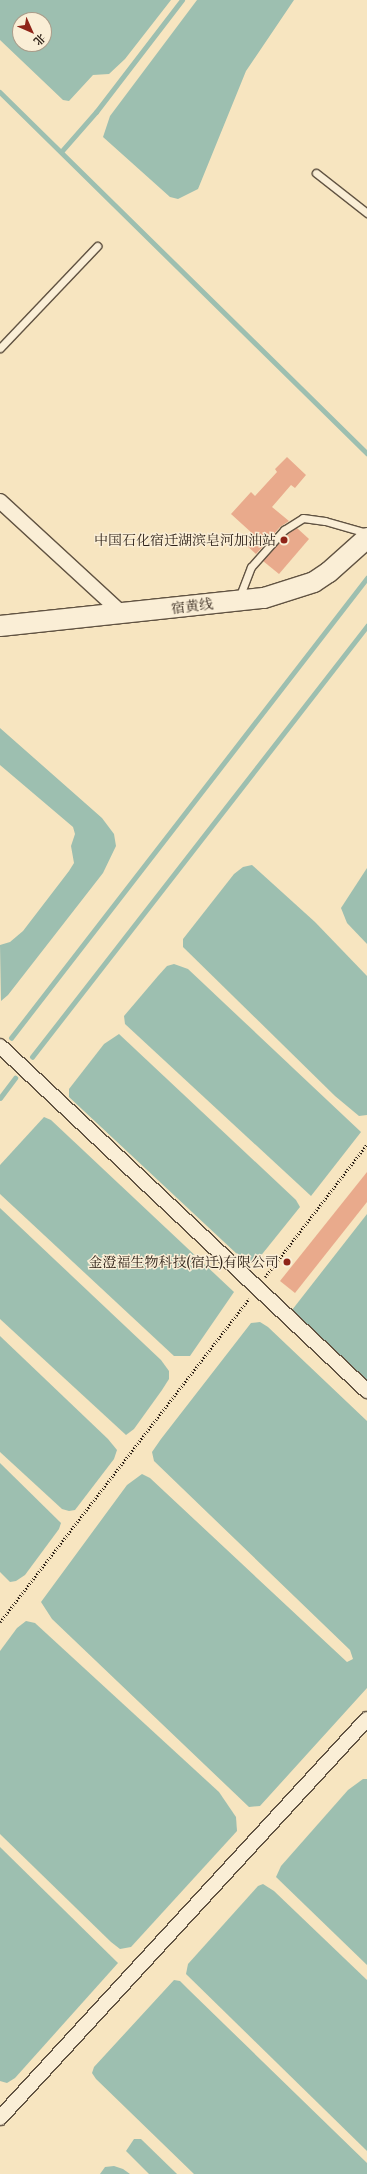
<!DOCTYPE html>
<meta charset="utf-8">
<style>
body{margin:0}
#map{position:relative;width:367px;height:2174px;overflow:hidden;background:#f7e5c0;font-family:"Libre Caslon Text","Noto Serif SC",serif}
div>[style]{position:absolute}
.water>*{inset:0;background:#9dbfb0}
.stream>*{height:4.5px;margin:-2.25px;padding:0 2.25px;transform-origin:2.25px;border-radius:2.25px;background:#9dbfb0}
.building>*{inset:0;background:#e9aa8c}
.path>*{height:2.5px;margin-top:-1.25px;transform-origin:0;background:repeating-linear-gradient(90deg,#2f2218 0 1px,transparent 0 3px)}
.roads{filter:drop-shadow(1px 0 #615342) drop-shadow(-1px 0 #615342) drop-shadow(0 1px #615342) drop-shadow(0 -1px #615342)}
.service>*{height:7px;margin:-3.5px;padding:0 3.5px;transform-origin:3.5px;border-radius:3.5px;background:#faeed6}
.minor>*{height:14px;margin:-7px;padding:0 7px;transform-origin:7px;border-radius:7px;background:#faeed6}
.secondary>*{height:20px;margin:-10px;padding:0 10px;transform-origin:10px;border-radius:10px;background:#faeed6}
.dots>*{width:11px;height:11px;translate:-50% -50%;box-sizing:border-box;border:2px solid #faeed6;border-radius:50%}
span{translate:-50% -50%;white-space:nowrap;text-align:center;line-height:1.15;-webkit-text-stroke:3px #faeed6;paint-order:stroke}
.poi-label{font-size:14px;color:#2f2218}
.right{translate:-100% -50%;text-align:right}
.street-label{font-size:14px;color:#2f2218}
.north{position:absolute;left:12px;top:12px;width:40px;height:40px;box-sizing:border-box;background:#faeed6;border:1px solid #a99c8a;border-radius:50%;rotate:135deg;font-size:11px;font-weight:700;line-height:16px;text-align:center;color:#2f2218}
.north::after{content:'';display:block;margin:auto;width:14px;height:18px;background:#8f2418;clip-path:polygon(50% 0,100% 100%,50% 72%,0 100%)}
</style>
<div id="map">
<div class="water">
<i style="clip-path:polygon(evenodd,0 0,171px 0,125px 59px,109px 74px,93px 75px,69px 101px,63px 100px,0 40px,0 0,20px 20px,44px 20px,44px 44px,20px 44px,20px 20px)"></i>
<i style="clip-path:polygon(197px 0,294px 0,246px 71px,198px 189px,178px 199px,170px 197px,103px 137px,110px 116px)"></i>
<i style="clip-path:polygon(0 728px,102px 818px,114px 834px,116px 846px,103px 873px,8px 995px,1px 1001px,0 945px,10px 942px,23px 931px,69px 871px,74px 863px,71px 846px,75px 834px,73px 827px,0 765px)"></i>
<i style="clip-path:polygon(252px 865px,315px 922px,367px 976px,367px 1115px,359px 1116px,335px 1096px,183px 947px,183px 939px,234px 874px,243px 867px)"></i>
<i style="clip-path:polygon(367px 868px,367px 944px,347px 923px,341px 908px)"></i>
<i style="clip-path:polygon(174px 964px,188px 969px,361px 1132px,311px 1196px,125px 1024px,124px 1016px,158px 976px,167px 966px)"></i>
<i style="clip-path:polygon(119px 1034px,296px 1200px,300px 1207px,255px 1263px,238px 1255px,69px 1097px,69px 1089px,104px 1044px)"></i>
<i style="clip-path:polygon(44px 1117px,51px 1120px,234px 1292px,190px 1356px,174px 1356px,0 1194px,0 1165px)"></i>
<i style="clip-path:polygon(0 1208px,161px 1360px,169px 1371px,169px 1379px,162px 1390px,134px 1429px,126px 1435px,0 1319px)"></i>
<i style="clip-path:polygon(367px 1214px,367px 1381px,292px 1310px)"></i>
<i style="clip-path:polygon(260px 1322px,268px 1327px,367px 1421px,367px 1688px,260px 1806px,249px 1807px,52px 1619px,41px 1602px,127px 1485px,142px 1474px,150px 1478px,347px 1662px,353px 1659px,350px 1650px,154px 1461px,152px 1452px,161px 1439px,251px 1323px)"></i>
<i style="clip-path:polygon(0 1336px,108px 1439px,117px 1450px,114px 1459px,75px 1510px,69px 1511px,62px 1509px,0 1452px)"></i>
<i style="clip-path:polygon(0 1463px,61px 1523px,59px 1529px,25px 1575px,16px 1581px,10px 1582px,0 1572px)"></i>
<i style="clip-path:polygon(26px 1621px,35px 1623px,219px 1792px,236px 1817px,237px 1831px,131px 1947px,120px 1949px,111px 1942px,0 1834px,0 1651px,17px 1628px)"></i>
<i style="clip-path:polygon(363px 1779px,367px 1779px,367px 1965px,276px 1877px,281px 1866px,348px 1790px)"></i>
<i style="clip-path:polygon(0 1847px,118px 1963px,15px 2078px,7px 2083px,0 2081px)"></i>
<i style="clip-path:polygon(263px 1884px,274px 1891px,367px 1980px,367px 2151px,186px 1974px,188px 1964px,258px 1886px)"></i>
<i style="clip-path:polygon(174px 1980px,180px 1981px,188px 1989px,367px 2163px,367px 2174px,194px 2174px,96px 2079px,92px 2073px,94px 2067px)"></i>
<i style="clip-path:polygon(134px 2139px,141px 2139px,177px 2174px,149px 2174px,126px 2151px)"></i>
<i style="clip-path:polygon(114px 2166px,123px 2169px,130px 2174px,100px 2174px,105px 2167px)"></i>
</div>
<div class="stream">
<i style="left:0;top:92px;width:515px;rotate:44.53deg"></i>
<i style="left:61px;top:152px;width:53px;rotate:-48.8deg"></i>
<i style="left:96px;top:112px;width:141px;rotate:-52.5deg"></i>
<i style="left:11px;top:1038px;width:582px;rotate:-52.26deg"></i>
<i style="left:32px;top:1057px;width:546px;rotate:-52.14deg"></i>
<i style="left:0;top:1098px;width:25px;rotate:-53deg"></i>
</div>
<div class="building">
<i style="clip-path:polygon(287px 457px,306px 475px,295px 488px,291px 485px,272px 507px,289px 521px,280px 527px,256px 554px,245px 544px,253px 534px,231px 514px,251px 492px,255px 496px,277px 472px,275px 469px)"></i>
<i style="clip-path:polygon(297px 528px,309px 539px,279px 574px,263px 561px,287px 534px)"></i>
<i style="clip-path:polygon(367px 1172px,367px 1202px,295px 1293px,280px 1281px)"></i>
</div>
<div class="path">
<i style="left:265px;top:1277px;width:168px;rotate:-52.5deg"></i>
<i style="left:0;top:1622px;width:408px;rotate:-52.4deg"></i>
</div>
<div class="roads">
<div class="service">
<i style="left:316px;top:173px;width:65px;rotate:38.1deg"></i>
<i style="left:0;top:348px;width:141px;rotate:-46.4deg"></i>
<i style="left:239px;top:598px;width:33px;rotate:-69deg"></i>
<i style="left:251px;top:567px;width:50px;rotate:-48.3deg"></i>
<i style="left:284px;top:530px;width:22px;rotate:-32deg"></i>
<i style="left:303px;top:518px;width:22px;rotate:8deg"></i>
<i style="left:325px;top:521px;width:44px;rotate:15.9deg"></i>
</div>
<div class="minor">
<i style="left:0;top:501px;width:167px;rotate:42.6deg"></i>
<i style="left:0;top:1046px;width:504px;rotate:43.23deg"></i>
<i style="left:0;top:2118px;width:542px;rotate:-47.39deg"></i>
</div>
<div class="secondary">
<i style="left:0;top:626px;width:265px;rotate:-6.1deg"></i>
<i style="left:264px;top:598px;width:52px;rotate:-17.7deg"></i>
<i style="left:314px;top:582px;width:18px;rotate:-34deg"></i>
<i style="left:329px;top:572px;width:51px;rotate:-41.8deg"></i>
</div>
</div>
<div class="dots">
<i style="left:284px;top:540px;background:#8f2418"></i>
<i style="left:287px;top:1262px;background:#8f2418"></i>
</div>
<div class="poi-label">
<span class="right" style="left:276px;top:540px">中国石化宿迁湖滨皂河加油站</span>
<span class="right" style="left:279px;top:1262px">金澄福生物科技(宿迁)有限公司</span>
</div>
<div class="street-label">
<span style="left:192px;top:606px;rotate:-7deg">宿黄线</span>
</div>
<div class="north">北</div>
</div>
